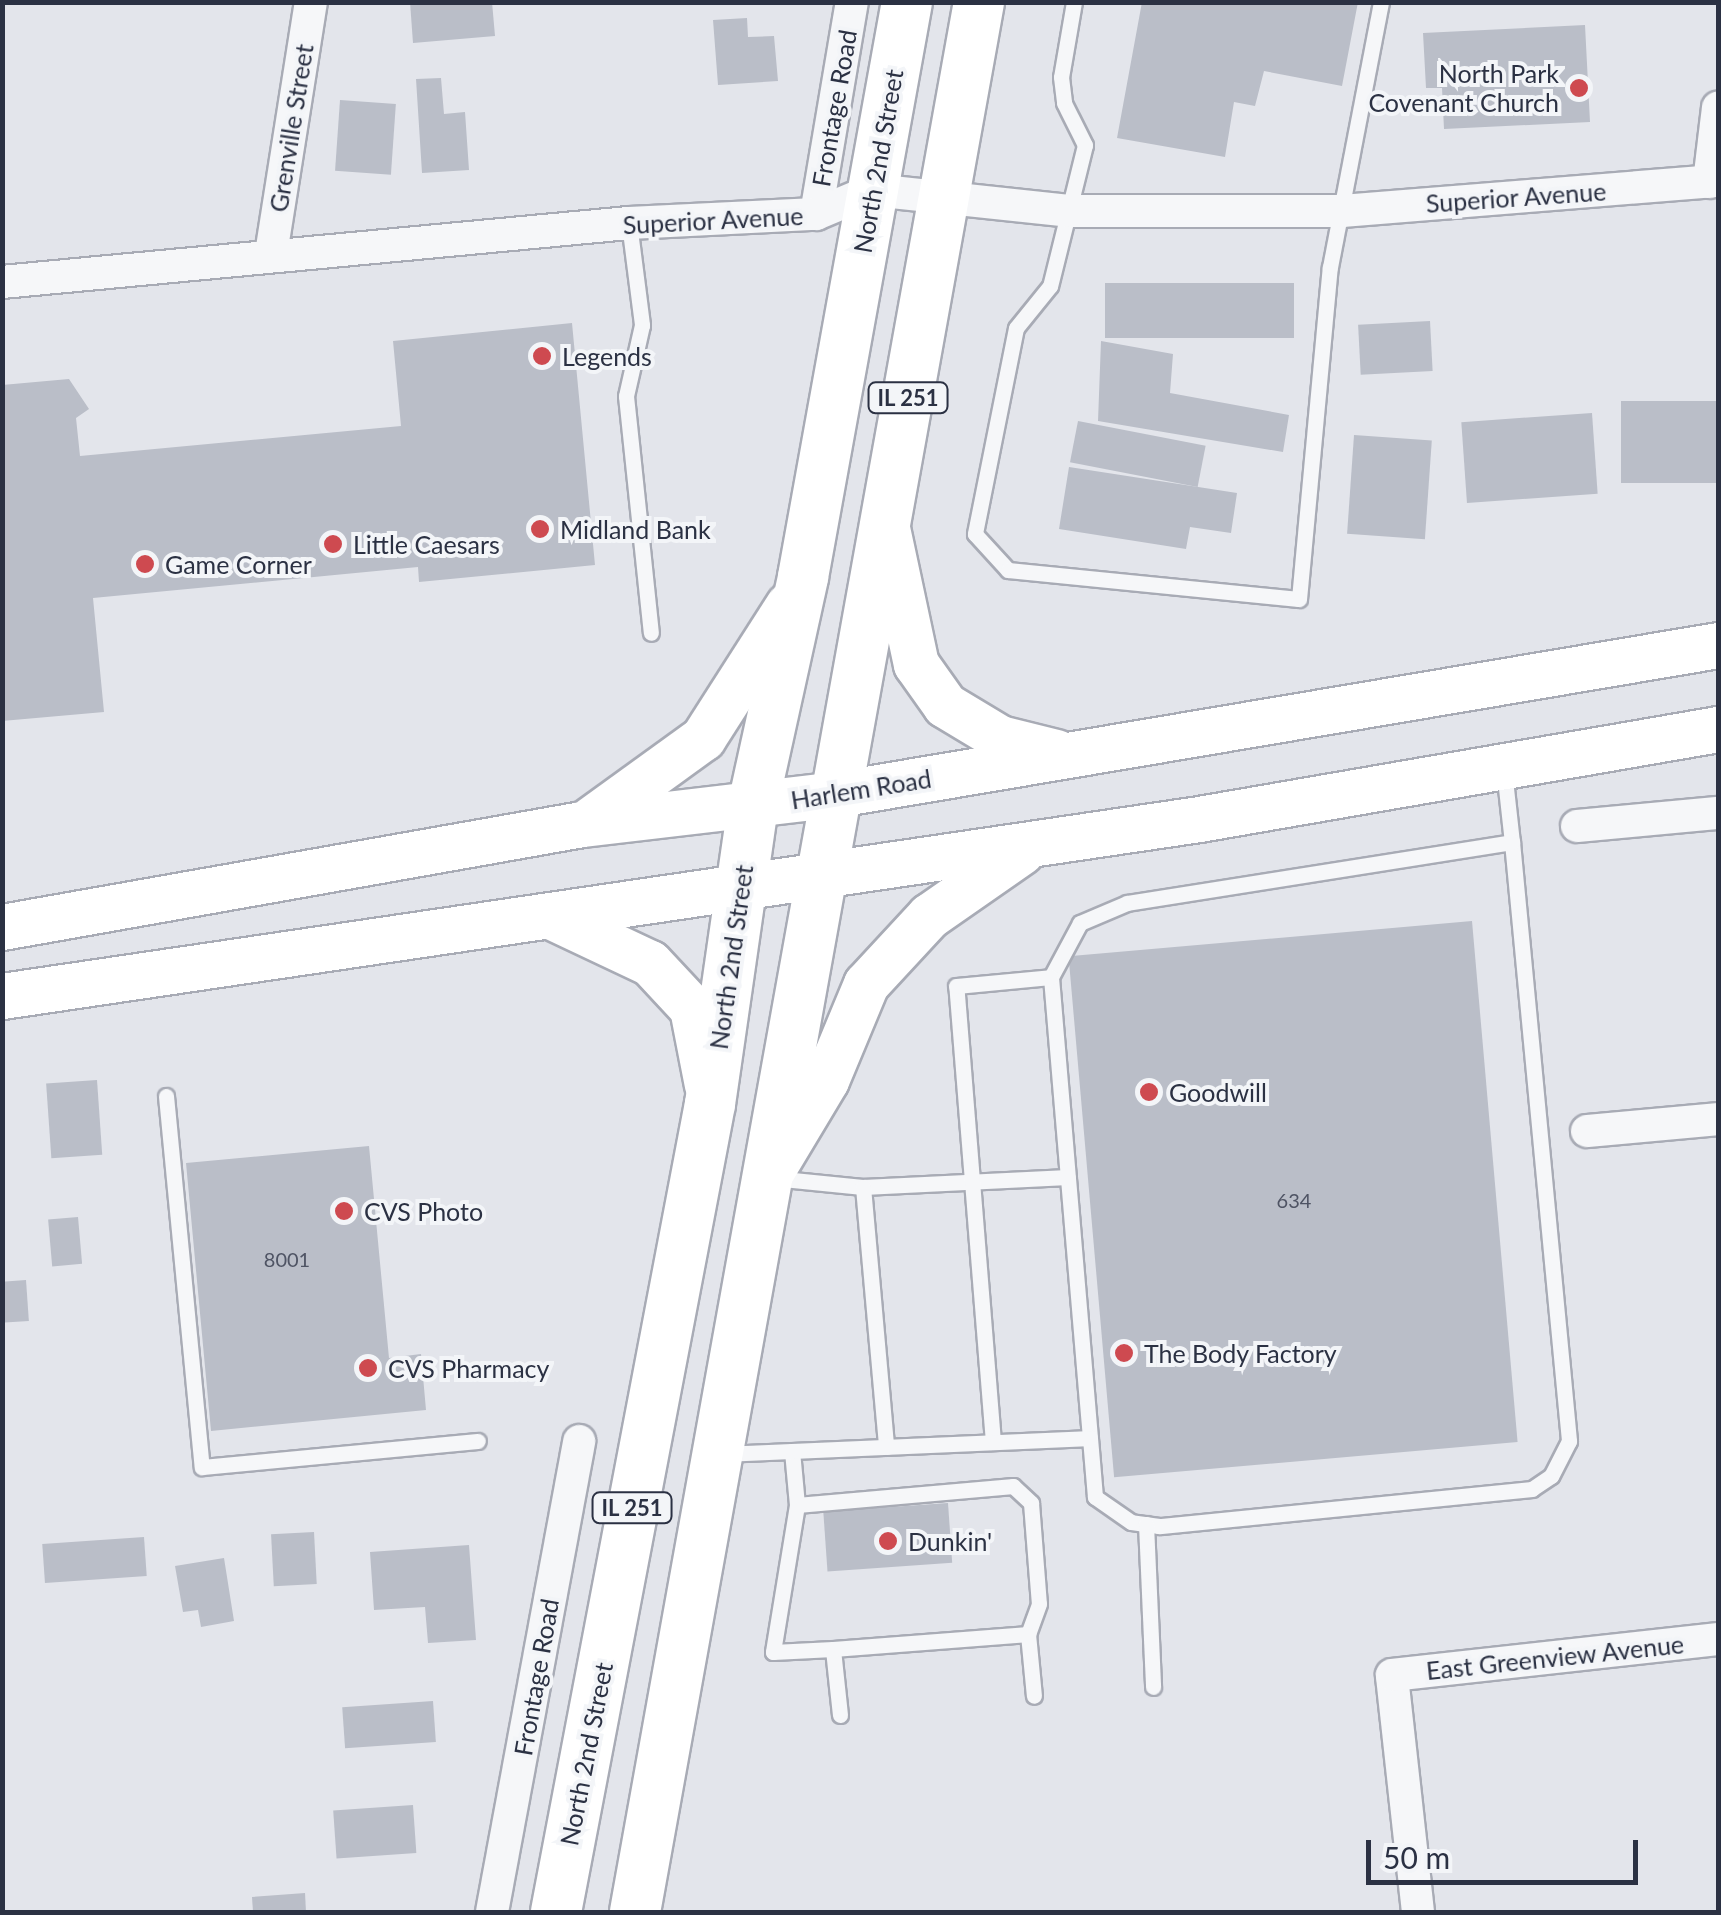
<!DOCTYPE html>
<style>
body{margin:0}
#map{position:relative;width:1721px;height:1915px;overflow:hidden;background:#e3e5eb;font-family:Lato,sans-serif}
div>[style]{position:absolute}
.building>*{inset:0;background:#babec8;transform-origin:0 0}
.roads{filter:drop-shadow(2px 0 #a8abb5) drop-shadow(-2px 0 #a8abb5) drop-shadow(0 2px #a8abb5) drop-shadow(0 -2px #a8abb5)}
.lane>*{height:15px;margin:-7.5px;padding:0 7.5px;transform-origin:7.5px;border-radius:7.5px;background:#f6f7f9}
.street>*{height:32px;margin:-16px;padding:0 16px;transform-origin:16px;border-radius:16px;background:#f6f7f9}
.secondary>*{height:45px;margin:-22.5px;padding:0 22.5px;transform-origin:22.5px;border-radius:22.5px;background:#fff}
.primary>*{height:50px;margin:-25px;padding:0 25px;transform-origin:25px;border-radius:25px;background:#fff}
.dots>*{width:28px;height:28px;translate:-50% -50%;box-sizing:border-box;border:5px solid #f3f5f8;border-radius:50%}
span{translate:-50% -50%;white-space:nowrap;text-align:center;line-height:1.15;-webkit-text-stroke:8px #f3f5f8;paint-order:stroke}
.number-label{font-size:20px;color:#4f5464}
.number-label span{-webkit-text-stroke-width:0}
.shield-label span{padding:2px 8px;background:#f3f5f8;border:2px solid;border-radius:8px;-webkit-text-stroke-width:0}
.shield-label{font-size:22px;color:#2b3143;font-weight:700}
.poi-label{font-size:25px;color:#2b3143}
.right{translate:-100% -50%;text-align:right}
.left{translate:0 -50%;text-align:left}
.street-label{font-size:25px;color:#2b3143}
.frame{position:absolute;inset:0;border:5px solid #2b3143;pointer-events:none}
.scale{position:absolute;left:1366px;top:1840px;width:272px;height:45px;box-sizing:border-box;border:5px solid #2b3143;border-top:0;padding-left:12px;font-size:30px;line-height:35px;white-space:nowrap;color:#2b3143;-webkit-text-stroke:8px #f3f5f8;paint-order:stroke}
</style>
<div id="map">
<div class="building">
<i style="clip-path:polygon(410px 2px,492px 2px,495px 36px,413px 43px)"></i>
<i style="clip-path:polygon(1142px 2px,1358px 2px,1342px 86px,1264px 71px,1255px 106px,1234px 102px,1225px 157px,1117px 138px)"></i>
<i style="clip-path:polygon(747px 18px,748px 37px,774px 36px,778px 81px,718px 85px,713px 20px)"></i>
<i style="clip-path:polygon(1585px 25px,1590px 122px,1444px 129px,1442px 88px,1426px 88px,1423px 33px)"></i>
<i style="clip-path:polygon(441px 78px,444px 114px,465px 112px,469px 170px,422px 173px,416px 79px)"></i>
<i style="left:340px;top:100px;width:56px;height:71px;rotate:4deg"></i>
<i style="left:1294px;top:283px;width:55px;height:189px;rotate:90deg"></i>
<i style="left:1430px;top:321px;width:50px;height:72px;rotate:87deg"></i>
<i style="clip-path:polygon(572px 323px,595px 565px,419px 582px,418px 567px,93px 598px,104px 712px,2px 721px,2px 385px,69px 379px,89px 409px,76px 418px,80px 456px,401px 426px,393px 341px)"></i>
<i style="clip-path:polygon(1101px 341px,1173px 354px,1170px 393px,1289px 415px,1283px 452px,1098px 421px)"></i>
<i style="left:1718px;top:401px;width:82px;height:97px;rotate:90deg"></i>
<i style="left:1592px;top:413px;width:81px;height:131px;rotate:86deg"></i>
<i style="left:1078px;top:421px;width:130px;height:42px;rotate:11deg"></i>
<i style="left:1354px;top:435px;width:78px;height:99px;rotate:4deg"></i>
<i style="clip-path:polygon(1069px 467px,1237px 493px,1231px 533px,1190px 527px,1186px 549px,1059px 529px)"></i>
<i style="left:1472px;top:921px;width:523px;height:405px;rotate:85deg"></i>
<i style="left:97px;top:1080px;width:75px;height:51px;rotate:86deg"></i>
<i style="clip-path:polygon(369px 1146px,389px 1358px,421px 1354px,426px 1410px,211px 1431px,186px 1163px)"></i>
<i style="left:78px;top:1217px;width:47px;height:30px;rotate:85deg"></i>
<i style="left:26px;top:1280px;width:41px;height:24px;rotate:86deg"></i>
<i style="left:948px;top:1503px;width:60px;height:125px;rotate:86deg"></i>
<i style="left:314px;top:1532px;width:52px;height:43px;rotate:87deg"></i>
<i style="left:144px;top:1537px;width:39px;height:102px;rotate:86deg"></i>
<i style="clip-path:polygon(469px 1545px,476px 1640px,428px 1643px,425px 1607px,374px 1610px,370px 1552px)"></i>
<i style="clip-path:polygon(224px 1558px,234px 1621px,201px 1627px,198px 1610px,183px 1612px,175px 1566px)"></i>
<i style="left:433px;top:1701px;width:41px;height:91px;rotate:86deg"></i>
<i style="left:413px;top:1805px;width:48px;height:80px;rotate:86deg"></i>
<i style="clip-path:polygon(305px 1893px,306px 1912px,253px 1912px,252px 1897px)"></i>
</div>
<div class="roads">
<div class="lane">
<i style="left:1074px;top:2px;width:76px;rotate:99.8deg"></i>
<i style="left:1061px;top:77px;width:26px;rotate:83deg"></i>
<i style="left:1064px;top:103px;width:47px;rotate:63.4deg"></i>
<i style="left:1085px;top:145px;width:145px;rotate:103.9deg"></i>
<i style="left:1050px;top:286px;width:54px;rotate:129deg"></i>
<i style="left:1016px;top:328px;width:210px;rotate:101.3deg"></i>
<i style="left:975px;top:534px;width:49px;rotate:47.5deg"></i>
<i style="left:1008px;top:570px;width:292px;rotate:5.7deg"></i>
<i style="left:1299px;top:599px;width:333px;rotate:-84.7deg"></i>
<i style="left:1330px;top:267px;width:270px;rotate:-79.1deg"></i>
<i style="left:629px;top:223px;width:103px;rotate:82.7deg"></i>
<i style="left:642px;top:325px;width:73px;rotate:102.7deg"></i>
<i style="left:626px;top:396px;width:238px;rotate:84deg"></i>
<i style="left:1504px;top:770px;width:72px;rotate:83.7deg"></i>
<i style="left:1512px;top:842px;width:602px;rotate:84.56deg"></i>
<i style="left:1569px;top:1441px;width:39px;rotate:117deg"></i>
<i style="left:1551px;top:1476px;width:23px;rotate:146deg"></i>
<i style="left:1532px;top:1489px;width:375px;rotate:174.3deg"></i>
<i style="left:1159px;top:1526px;width:28px;rotate:-172deg"></i>
<i style="left:1131px;top:1522px;width:44px;rotate:-145.2deg"></i>
<i style="left:1095px;top:1497px;width:522px;rotate:-94.84deg"></i>
<i style="left:1051px;top:977px;width:61px;rotate:-61.8deg"></i>
<i style="left:1080px;top:923px;width:51px;rotate:-23.1deg"></i>
<i style="left:1127px;top:903px;width:390px;rotate:-9deg"></i>
<i style="left:166px;top:1096px;width:373px;rotate:84.5deg"></i>
<i style="left:202px;top:1467px;width:277px;rotate:-5.4deg"></i>
<i style="left:773px;top:1178px;width:90px;rotate:5.7deg"></i>
<i style="left:863px;top:1187px;width:205px;rotate:-2.8deg"></i>
<i style="left:863px;top:1187px;width:261px;rotate:84.9deg"></i>
<i style="left:993px;top:1442px;width:457px;rotate:-94.6deg"></i>
<i style="left:956px;top:986px;width:95px;rotate:-5.4deg"></i>
<i style="left:792px;top:1451px;width:54px;rotate:84.7deg"></i>
<i style="left:797px;top:1505px;width:149px;rotate:99.3deg"></i>
<i style="left:773px;top:1652px;width:60px;rotate:-2.9deg"></i>
<i style="left:724px;top:1454px;width:366px;rotate:-2.5deg"></i>
<i style="left:797px;top:1505px;width:217px;rotate:-5deg"></i>
<i style="left:1013px;top:1486px;width:25px;rotate:43deg"></i>
<i style="left:1031px;top:1503px;width:101px;rotate:85.5deg"></i>
<i style="left:1039px;top:1604px;width:32px;rotate:110deg"></i>
<i style="left:1146px;top:1524px;width:163px;rotate:87.5deg"></i>
<i style="left:840px;top:1715px;width:66px;rotate:-96.1deg"></i>
<i style="left:833px;top:1649px;width:196px;rotate:-4.4deg"></i>
<i style="left:1028px;top:1634px;width:62px;rotate:84.5deg"></i>
</div>
<div class="street">
<i style="left:1709px;top:182px;width:75px;rotate:-83.1deg"></i>
<i style="left:816px;top:214px;width:215px;rotate:-80.4deg"></i>
<i style="left:271px;top:254px;width:255px;rotate:-81deg"></i>
<i style="left:2px;top:282px;width:630px;rotate:-5.38deg"></i>
<i style="left:629px;top:223px;width:187px;rotate:-2.8deg"></i>
<i style="left:816px;top:214px;width:62px;rotate:-22.8deg"></i>
<i style="left:873px;top:190px;width:197px;rotate:6.1deg"></i>
<i style="left:1069px;top:211px;width:273px"></i>
<i style="left:1342px;top:211px;width:377px;rotate:-4.6deg"></i>
<i style="left:1577px;top:826px;width:142px;rotate:-5.3deg"></i>
<i style="left:1587px;top:1131px;width:132px;rotate:-5.2deg"></i>
<i style="left:492px;top:1912px;width:479px;rotate:-79.5deg"></i>
<i style="left:1418px;top:1912px;width:238px;rotate:-96.3deg"></i>
<i style="left:1392px;top:1675px;width:328px;rotate:-6.3deg"></i>
</div>
<div class="secondary">
<i style="left:887px;top:528px;width:139px;rotate:78deg"></i>
<i style="left:916px;top:664px;width:50px;rotate:54.7deg"></i>
<i style="left:945px;top:705px;width:64px;rotate:31deg"></i>
<i style="left:1000px;top:738px;width:58px;rotate:14deg"></i>
<i style="left:591px;top:819px;width:138px;rotate:-35.9deg"></i>
<i style="left:703px;top:738px;width:158px;rotate:-57.4deg"></i>
<i style="left:550px;top:916px;width:110px;rotate:25.2deg"></i>
<i style="left:650px;top:963px;width:62px;rotate:47deg"></i>
<i style="left:692px;top:1008px;width:78px;rotate:79deg"></i>
<i style="left:2px;top:927px;width:589px;rotate:-10.07deg"></i>
<i style="left:582px;top:824px;width:257px;rotate:-6.7deg"></i>
<i style="left:837px;top:794px;width:894px;rotate:-9.6deg"></i>
<i style="left:2px;top:996px;width:1210px;rotate:-8.41deg"></i>
<i style="left:1199px;top:819px;width:527px;rotate:-9.84deg"></i>
<i style="left:771px;top:1172px;width:107px;rotate:-59.1deg"></i>
<i style="left:826px;top:1080px;width:104px;rotate:-67.4deg"></i>
<i style="left:866px;top:984px;width:93px;rotate:-47.2deg"></i>
<i style="left:929px;top:916px;width:112px;rotate:-34.8deg"></i>
</div>
<div class="primary">
<i style="left:556px;top:1912px;width:823px;rotate:-79.21deg"></i>
<i style="left:710px;top:1104px;width:302px;rotate:-81.8deg"></i>
<i style="left:753px;top:805px;width:233px;rotate:-77.6deg"></i>
<i style="left:803px;top:577px;width:584px;rotate:-79.75deg"></i>
<i style="left:635px;top:1912px;width:1941px;rotate:-79.79deg"></i>
</div>
</div>
<div class="dots">
<i style="left:1579px;top:88px;background:#ce4a50"></i>
<i style="left:542px;top:356px;background:#ce4a50"></i>
<i style="left:540px;top:529px;background:#ce4a50"></i>
<i style="left:333px;top:544px;background:#ce4a50"></i>
<i style="left:145px;top:564px;background:#ce4a50"></i>
<i style="left:1149px;top:1092px;background:#ce4a50"></i>
<i style="left:344px;top:1211px;background:#ce4a50"></i>
<i style="left:1124px;top:1353px;background:#ce4a50"></i>
<i style="left:368px;top:1368px;background:#ce4a50"></i>
<i style="left:888px;top:1541px;background:#ce4a50"></i>
</div>
<div class="number-label">
<span style="left:1294px;top:1200px">634</span>
<span style="left:287px;top:1259px">8001</span>
</div>
<div class="shield-label">
<span style="left:908px;top:398px">IL 251</span>
<span style="left:632px;top:1508px">IL 251</span>
</div>
<div class="poi-label">
<span class="right" style="left:1559px;top:88px">North Park<br>Covenant Church</span>
<span class="left" style="left:562px;top:356px">Legends</span>
<span class="left" style="left:560px;top:529px">Midland Bank</span>
<span class="left" style="left:353px;top:544px">Little Caesars</span>
<span class="left" style="left:165px;top:564px">Game Corner</span>
<span class="left" style="left:1169px;top:1092px">Goodwill</span>
<span class="left" style="left:364px;top:1211px">CVS Photo</span>
<span class="left" style="left:1144px;top:1353px">The Body Factory</span>
<span class="left" style="left:388px;top:1368px">CVS Pharmacy</span>
<span class="left" style="left:908px;top:1541px">Dunkin'</span>
</div>
<div class="street-label">
<span style="left:834px;top:108px;rotate:-80deg">Frontage Road</span>
<span style="left:291px;top:128px;rotate:-81deg">Grenville Street</span>
<span style="left:878px;top:161px;rotate:-80deg">North 2nd Street</span>
<span style="left:1516px;top:197px;rotate:-4deg">Superior Avenue</span>
<span style="left:713px;top:220px;rotate:-3deg">Superior Avenue</span>
<span style="left:861px;top:789px;rotate:-9deg">Harlem Road</span>
<span style="left:731px;top:957px;rotate:-82deg">North 2nd Street</span>
<span style="left:1555px;top:1657px;rotate:-6deg">East Greenview Avenue</span>
<span style="left:536px;top:1677px;rotate:-80deg">Frontage Road</span>
<span style="left:586px;top:1754px;rotate:-79deg">North 2nd Street</span>
</div>
<div class="frame"></div>
<div class="scale">50 m</div>
</div>
